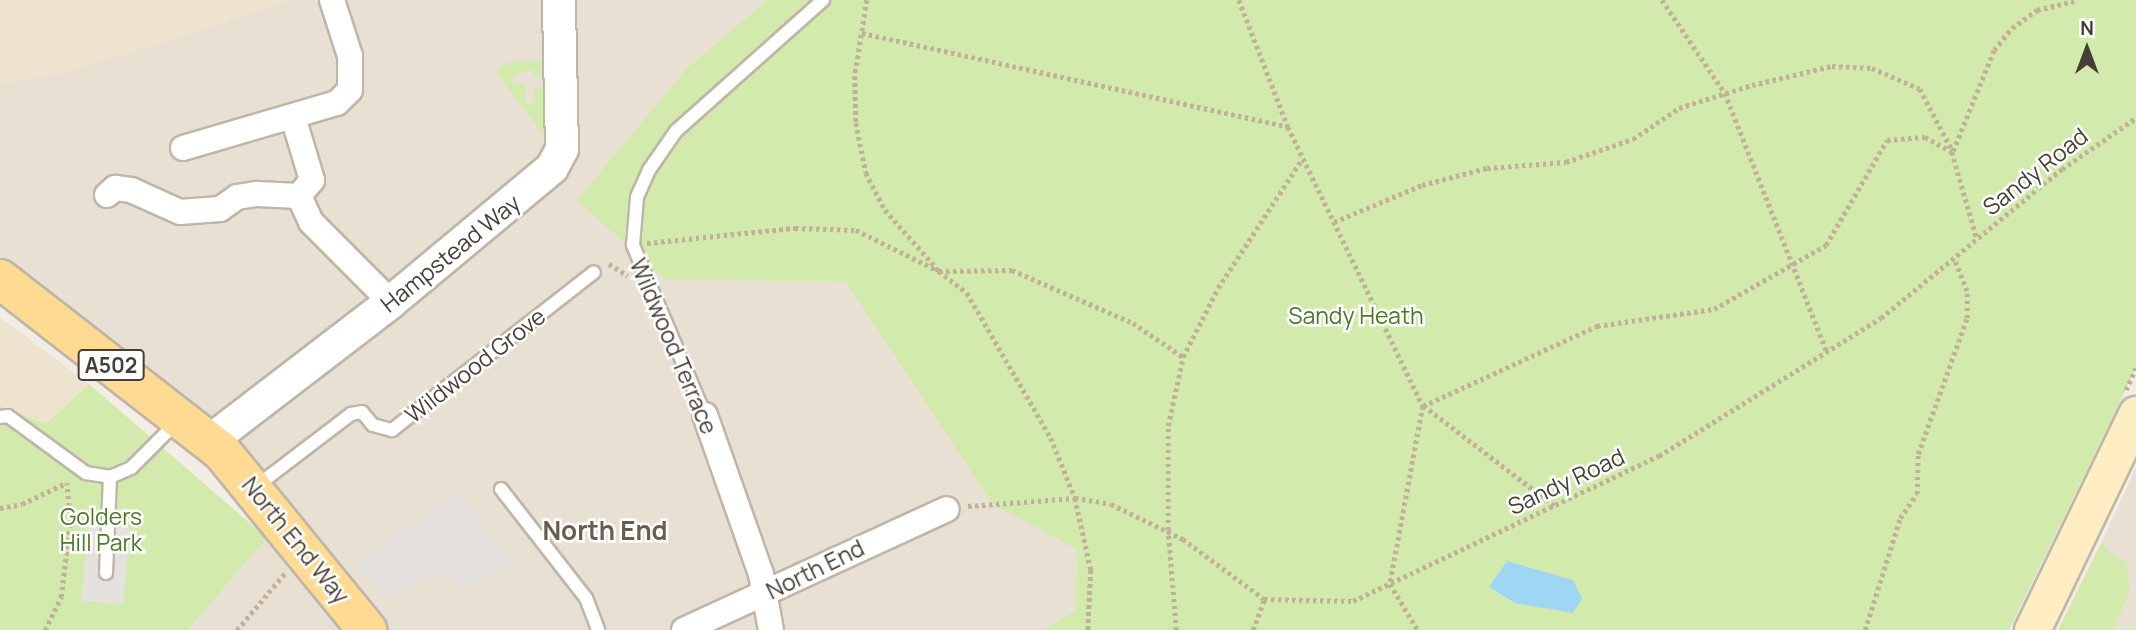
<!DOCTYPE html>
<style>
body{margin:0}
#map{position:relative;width:2136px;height:630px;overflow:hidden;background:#f3eee5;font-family:Manrope,sans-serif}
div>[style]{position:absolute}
.residential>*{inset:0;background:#e8e0d3}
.education>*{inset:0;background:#ede3cf}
.green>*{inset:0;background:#d2eaac}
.parking>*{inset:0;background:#e4e1de;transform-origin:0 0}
.water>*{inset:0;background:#9fd6f3}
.path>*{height:4.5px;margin-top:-2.25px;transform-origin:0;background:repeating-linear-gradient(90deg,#c2b198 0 3.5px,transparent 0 7px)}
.roads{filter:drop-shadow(2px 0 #bfb6a8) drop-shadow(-2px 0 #bfb6a8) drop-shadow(0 2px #bfb6a8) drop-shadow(0 -2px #bfb6a8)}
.service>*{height:12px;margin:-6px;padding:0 6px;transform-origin:6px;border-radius:6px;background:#fff}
.minor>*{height:24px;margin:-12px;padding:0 12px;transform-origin:12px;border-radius:12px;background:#fff}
.tertiary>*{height:32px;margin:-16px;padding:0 16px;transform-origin:16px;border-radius:16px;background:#fff}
.secondary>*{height:35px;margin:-17.5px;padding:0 17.5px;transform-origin:17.5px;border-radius:17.5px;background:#ffedc4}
.primary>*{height:38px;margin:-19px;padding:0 19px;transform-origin:19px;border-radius:19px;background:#ffda93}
span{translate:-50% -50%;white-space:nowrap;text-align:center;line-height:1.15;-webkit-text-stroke:5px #fff;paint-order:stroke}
.shield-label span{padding:2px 5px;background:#fff;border:2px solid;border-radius:5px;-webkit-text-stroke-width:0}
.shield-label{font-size:21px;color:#463e35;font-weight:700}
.street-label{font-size:23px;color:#463e35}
.park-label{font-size:23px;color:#4b7a25}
.quarter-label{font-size:26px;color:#6a5c4b;font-weight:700}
.north{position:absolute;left:2052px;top:14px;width:70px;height:70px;-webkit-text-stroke:5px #fff;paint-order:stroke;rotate:0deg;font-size:19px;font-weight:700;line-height:28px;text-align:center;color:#463e35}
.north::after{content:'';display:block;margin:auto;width:24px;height:32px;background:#463e35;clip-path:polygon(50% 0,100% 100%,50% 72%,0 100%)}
</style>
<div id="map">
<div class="residential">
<i style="clip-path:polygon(0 0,767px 0,688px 67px,665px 280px,845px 281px,992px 502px,1077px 550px,1075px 612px,1044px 630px,367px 630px,210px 441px,0 279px)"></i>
<i style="clip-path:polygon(2136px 467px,2136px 630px,2113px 630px,2130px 593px,2102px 541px)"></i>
<i style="clip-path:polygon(267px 538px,318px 592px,347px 630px,188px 630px)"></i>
</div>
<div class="education">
<i style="clip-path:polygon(0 0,294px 0,70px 72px,0 84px)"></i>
<i style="clip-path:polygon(0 317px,89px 384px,46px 424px,0 406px)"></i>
</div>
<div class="green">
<i style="clip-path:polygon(767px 0,2136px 0,2136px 369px,2009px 630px,1044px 630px,1075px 611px,1077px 550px,992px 503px,845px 281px,665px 280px,577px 200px,688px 67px)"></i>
<i style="clip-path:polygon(545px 60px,546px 76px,534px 77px,533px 69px,513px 76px,513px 84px,524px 84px,526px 104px,535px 104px,534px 88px,546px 87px,543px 134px,496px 73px,507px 62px)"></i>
<i style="clip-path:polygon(89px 384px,267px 538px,188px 630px,0 630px,0 406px,46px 424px)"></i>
<i style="clip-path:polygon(2102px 541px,2109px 553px,2126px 562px,2130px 593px,2113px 630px,2058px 630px)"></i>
</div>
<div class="parking">
<i style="clip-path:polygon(460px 494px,513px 565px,461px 590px,445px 569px,383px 599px,356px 562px)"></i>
<i style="left:88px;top:525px;width:42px;height:76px;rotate:5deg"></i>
</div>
<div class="water">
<i style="clip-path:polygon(1507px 561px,1573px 580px,1582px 598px,1573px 613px,1515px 603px,1489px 587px)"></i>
</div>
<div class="path">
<i style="left:867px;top:0;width:77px;rotate:99deg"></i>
<i style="left:855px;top:76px;width:47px;rotate:88.8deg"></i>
<i style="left:856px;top:123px;width:51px;rotate:78.7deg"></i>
<i style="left:866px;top:173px;width:42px;rotate:62.8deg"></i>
<i style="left:885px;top:210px;width:81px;rotate:48.5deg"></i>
<i style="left:939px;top:271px;width:73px;rotate:-0.8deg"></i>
<i style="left:1012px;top:270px;width:132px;rotate:23.7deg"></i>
<i style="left:1133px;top:323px;width:60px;rotate:34.2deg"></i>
<i style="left:1239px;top:0;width:136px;rotate:68.9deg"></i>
<i style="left:1288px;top:127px;width:310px;rotate:64.2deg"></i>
<i style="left:1423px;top:406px;width:181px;rotate:100.5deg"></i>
<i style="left:1390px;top:584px;width:54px;rotate:58.7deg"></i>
<i style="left:1662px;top:0;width:112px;rotate:55.9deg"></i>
<i style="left:1725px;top:93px;width:278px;rotate:68.5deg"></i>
<i style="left:862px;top:33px;width:436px;rotate:12.4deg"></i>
<i style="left:1953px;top:151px;width:109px;rotate:-67.9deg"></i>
<i style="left:1994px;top:50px;width:28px;rotate:-51deg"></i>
<i style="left:2012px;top:28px;width:31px;rotate:-36deg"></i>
<i style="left:2037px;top:10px;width:42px;rotate:-13.7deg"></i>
<i style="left:1334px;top:222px;width:95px;rotate:-22.8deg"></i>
<i style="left:1422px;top:185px;width:67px;rotate:-14.7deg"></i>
<i style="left:1487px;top:168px;width:79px;rotate:-4.3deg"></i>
<i style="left:1566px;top:162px;width:71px;rotate:-18.9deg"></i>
<i style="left:1633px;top:139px;width:55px;rotate:-34deg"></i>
<i style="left:1679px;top:108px;width:77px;rotate:-17.5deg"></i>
<i style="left:1752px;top:85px;width:82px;rotate:-13.4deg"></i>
<i style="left:1832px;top:66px;width:40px;rotate:2.9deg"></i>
<i style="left:1872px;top:68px;width:52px;rotate:23.6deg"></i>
<i style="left:1920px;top:89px;width:69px;rotate:62.3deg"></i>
<i style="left:647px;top:243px;width:149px;rotate:-5.8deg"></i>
<i style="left:795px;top:228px;width:61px;rotate:1.9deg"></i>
<i style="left:856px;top:230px;width:93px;rotate:26.3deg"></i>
<i style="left:939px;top:271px;width:36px;rotate:38deg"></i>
<i style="left:967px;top:293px;width:168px;rotate:59.9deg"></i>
<i style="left:1051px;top:438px;width:65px;rotate:68.2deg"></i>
<i style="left:1075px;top:498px;width:74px;rotate:77.5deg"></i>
<i style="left:1091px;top:570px;width:60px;rotate:92.9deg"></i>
<i style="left:609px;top:264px;width:22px;rotate:32deg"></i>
<i style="left:2126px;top:390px;width:24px;rotate:-66deg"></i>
<i style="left:968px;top:506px;width:107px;rotate:-4.3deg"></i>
<i style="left:1075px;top:498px;width:36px;rotate:9deg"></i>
<i style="left:1111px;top:504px;width:80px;rotate:25.9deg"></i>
<i style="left:1183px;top:539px;width:101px;rotate:36.5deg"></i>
<i style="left:1264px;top:599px;width:89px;rotate:1.3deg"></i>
<i style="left:1353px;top:601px;width:339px;rotate:-25.4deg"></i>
<i style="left:1659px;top:456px;width:261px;rotate:-31.9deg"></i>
<i style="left:1881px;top:318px;width:234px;rotate:-39.5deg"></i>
<i style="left:2062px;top:169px;width:90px;rotate:-34.6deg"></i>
<i style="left:1554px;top:506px;width:165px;rotate:-142.6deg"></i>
<i style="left:1423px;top:406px;width:192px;rotate:-24.7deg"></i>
<i style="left:1597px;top:326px;width:118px;rotate:-8.3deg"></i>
<i style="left:1714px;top:309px;width:129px;rotate:-29.7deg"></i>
<i style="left:1826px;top:245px;width:121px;rotate:-59.8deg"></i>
<i style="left:1887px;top:140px;width:38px;rotate:-5deg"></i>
<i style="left:1925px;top:137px;width:31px;rotate:29deg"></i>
<i style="left:1952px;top:152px;width:91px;rotate:74deg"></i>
<i style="left:0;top:508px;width:22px;rotate:-10deg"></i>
<i style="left:22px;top:504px;width:49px;rotate:-25.5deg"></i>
<i style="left:45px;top:630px;width:37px;rotate:-64deg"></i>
<i style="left:61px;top:597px;width:78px;rotate:-83.3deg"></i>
<i style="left:70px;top:520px;width:37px;rotate:-95deg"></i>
<i style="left:237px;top:630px;width:75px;rotate:-49.9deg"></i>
<i style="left:1176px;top:630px;width:100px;rotate:-94.6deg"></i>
<i style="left:1168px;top:530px;width:104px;rotate:-90deg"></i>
<i style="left:1168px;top:426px;width:71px;rotate:-77.7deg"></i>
<i style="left:1183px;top:357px;width:77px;rotate:-63.1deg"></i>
<i style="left:1218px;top:288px;width:154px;rotate:-56.9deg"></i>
<i style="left:1253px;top:630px;width:33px;rotate:-70deg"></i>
<i style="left:1865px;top:630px;width:117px;rotate:-72.6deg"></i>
<i style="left:1900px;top:518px;width:29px;rotate:-55deg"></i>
<i style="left:1917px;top:494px;width:40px;rotate:-88.6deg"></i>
<i style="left:1918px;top:454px;width:145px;rotate:-70.2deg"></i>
<i style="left:1967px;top:318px;width:27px;rotate:-90deg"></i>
<i style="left:1967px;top:291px;width:35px;rotate:-112deg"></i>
</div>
<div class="roads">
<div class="service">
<i style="left:705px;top:415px;width:185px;rotate:-113deg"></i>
<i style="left:633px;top:245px;width:48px;rotate:-85.2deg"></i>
<i style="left:637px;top:197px;width:30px;rotate:-66deg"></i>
<i style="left:649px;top:170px;width:47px;rotate:-55.3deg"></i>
<i style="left:676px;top:131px;width:197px;rotate:-41.7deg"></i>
<i style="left:0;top:417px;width:8px;rotate:-7deg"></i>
<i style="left:8px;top:416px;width:97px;rotate:36.2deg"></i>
<i style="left:86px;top:473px;width:24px;rotate:9deg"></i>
<i style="left:110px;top:477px;width:23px;rotate:-23deg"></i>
<i style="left:131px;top:468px;width:65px;rotate:-45deg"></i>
<i style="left:254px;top:488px;width:122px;rotate:-37.3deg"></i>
<i style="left:351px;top:414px;width:11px;rotate:-10deg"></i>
<i style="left:362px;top:412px;width:17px;rotate:50deg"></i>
<i style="left:373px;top:425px;width:20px;rotate:15deg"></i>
<i style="left:392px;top:430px;width:256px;rotate:-38deg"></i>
<i style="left:501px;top:489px;width:138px;rotate:52.1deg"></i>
<i style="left:586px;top:598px;width:34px;rotate:69deg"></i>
<i style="left:106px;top:573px;width:96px;rotate:-87.6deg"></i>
</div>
<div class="minor">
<i style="left:293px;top:117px;width:66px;rotate:73.2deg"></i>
<i style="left:312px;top:180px;width:21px;rotate:129deg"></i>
<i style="left:183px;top:148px;width:160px;rotate:-16.3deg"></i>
<i style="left:337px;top:103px;width:18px;rotate:-45deg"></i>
<i style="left:350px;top:90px;width:34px;rotate:-90deg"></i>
<i style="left:350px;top:56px;width:59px;rotate:-107.8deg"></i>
<i style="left:107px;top:195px;width:11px;rotate:-41deg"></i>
<i style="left:115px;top:188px;width:16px;rotate:7deg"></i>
<i style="left:131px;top:190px;width:54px;rotate:24.2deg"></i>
<i style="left:180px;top:212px;width:40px;rotate:-4.3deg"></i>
<i style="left:220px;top:209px;width:21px;rotate:-35deg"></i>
<i style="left:237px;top:197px;width:20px;rotate:-9deg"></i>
<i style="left:257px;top:194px;width:42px;rotate:2.7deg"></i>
<i style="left:299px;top:196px;width:29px;rotate:65deg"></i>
<i style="left:311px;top:222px;width:113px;rotate:45deg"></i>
<i style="left:705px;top:415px;width:169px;rotate:70.6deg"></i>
<i style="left:761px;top:574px;width:57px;rotate:79.9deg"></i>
<i style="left:684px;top:630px;width:289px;rotate:-24.7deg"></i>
</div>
<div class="tertiary">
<i style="left:210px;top:441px;width:228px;rotate:-37.5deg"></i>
<i style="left:391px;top:302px;width:209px;rotate:-39.8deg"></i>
<i style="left:552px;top:168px;width:21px;rotate:-62deg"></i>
<i style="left:562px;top:149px;width:149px;rotate:-91.2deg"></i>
</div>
<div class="secondary">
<i style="left:2032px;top:630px;width:240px;rotate:-64.3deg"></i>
</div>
<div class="primary">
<i style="left:0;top:279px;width:281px;rotate:37.9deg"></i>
<i style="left:222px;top:452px;width:230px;rotate:50.8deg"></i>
</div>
</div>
<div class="shield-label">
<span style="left:111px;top:365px">A502</span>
</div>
<div class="street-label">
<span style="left:2035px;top:171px;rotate:-38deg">Sandy Road</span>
<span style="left:450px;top:253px;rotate:-39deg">Hampstead Way</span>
<span style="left:674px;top:346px;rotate:67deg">Wildwood Terrace</span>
<span style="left:475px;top:365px;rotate:-38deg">Wildwood Grove</span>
<span style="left:1566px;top:481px;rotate:-25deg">Sandy Road</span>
<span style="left:296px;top:540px;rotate:51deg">North End Way</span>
<span style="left:815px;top:569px;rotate:-26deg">North End</span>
</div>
<div class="park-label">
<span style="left:1356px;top:315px">Sandy Heath</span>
<span style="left:101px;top:529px">Golders<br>Hill Park</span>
</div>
<div class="quarter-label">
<span style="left:605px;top:531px">North End</span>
</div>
<div class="north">N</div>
</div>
